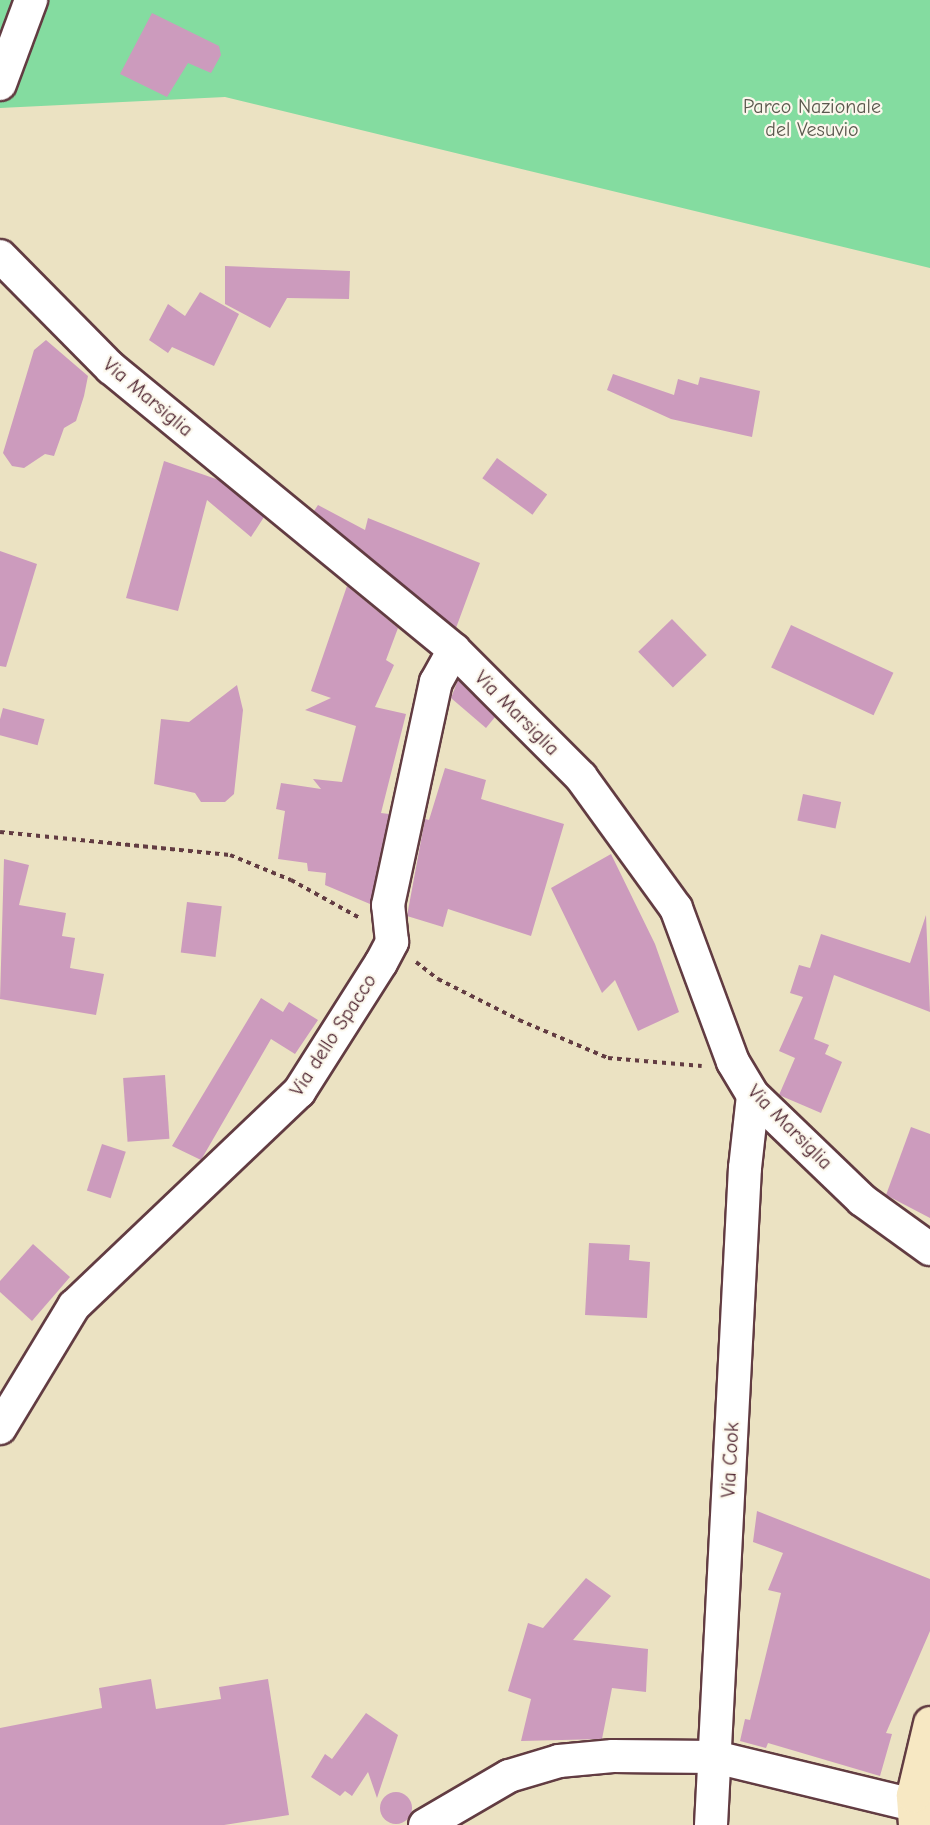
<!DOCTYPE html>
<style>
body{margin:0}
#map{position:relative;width:930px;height:1825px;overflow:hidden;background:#ebe2c2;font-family:"Comic Neue",sans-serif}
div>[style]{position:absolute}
.green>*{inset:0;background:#84dca0}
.building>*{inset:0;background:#cc9bbd;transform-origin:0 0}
.round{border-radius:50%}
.path>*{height:4px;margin-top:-2px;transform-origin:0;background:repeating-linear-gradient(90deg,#623c42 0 4.5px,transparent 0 9px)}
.roads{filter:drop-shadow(2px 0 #623c42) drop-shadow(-2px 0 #623c42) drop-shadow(0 2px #623c42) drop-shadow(0 -2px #623c42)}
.street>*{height:32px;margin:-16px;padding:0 16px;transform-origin:16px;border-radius:16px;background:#fff}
.secondary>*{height:33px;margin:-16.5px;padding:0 16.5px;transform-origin:16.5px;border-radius:16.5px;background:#f7e8c3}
span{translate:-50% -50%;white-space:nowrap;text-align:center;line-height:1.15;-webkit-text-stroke:4.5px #fbf7ec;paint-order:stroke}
.park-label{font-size:20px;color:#5b584e}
.street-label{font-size:20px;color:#4a1f2b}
</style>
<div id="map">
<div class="green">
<i style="clip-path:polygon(0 0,930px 0,930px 268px,225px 97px,0 108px)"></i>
</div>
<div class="building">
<i style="clip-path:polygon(152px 13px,219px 46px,221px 55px,211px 73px,188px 63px,167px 97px,120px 74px)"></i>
<i style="clip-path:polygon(225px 266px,350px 271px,349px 299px,287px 298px,270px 328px,225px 304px)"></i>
<i style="clip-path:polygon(200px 292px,239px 314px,214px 366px,172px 347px,168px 353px,149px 340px,168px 304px,185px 316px)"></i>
<i style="clip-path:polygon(46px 340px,88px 376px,84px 396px,76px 421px,64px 428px,54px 456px,45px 454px,24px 468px,12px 466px,3px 453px,34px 350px)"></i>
<i style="clip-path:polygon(613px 374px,674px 395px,678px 379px,698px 385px,700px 377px,760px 391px,752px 437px,671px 419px,607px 390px)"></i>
<i style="left:497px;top:458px;width:62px;height:25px;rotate:36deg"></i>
<i style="clip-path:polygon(164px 461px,219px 480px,264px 517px,251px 537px,207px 500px,178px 611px,126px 598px)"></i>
<i style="clip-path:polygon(318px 505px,365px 530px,368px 518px,480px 563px,456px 628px,314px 511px)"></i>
<i style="clip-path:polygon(0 551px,37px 564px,6px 667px,0 666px)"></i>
<i style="clip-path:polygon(347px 586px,398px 628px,386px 660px,394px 665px,375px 707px,406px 714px,381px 813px,389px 814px,370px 904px,325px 885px,326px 873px,308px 871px,307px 863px,278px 859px,285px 811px,276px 809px,281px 783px,321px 789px,313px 779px,342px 782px,356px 726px,305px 710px,331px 698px,311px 691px)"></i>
<i style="left:672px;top:619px;width:50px;height:47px;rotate:46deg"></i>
<i style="left:791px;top:625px;width:113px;height:47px;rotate:25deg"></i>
<i style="clip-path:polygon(458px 680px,495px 717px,486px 728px,451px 698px)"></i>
<i style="clip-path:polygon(237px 685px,243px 710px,234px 794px,225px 802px,201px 802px,195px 793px,154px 784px,161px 719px,189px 722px)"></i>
<i style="left:3px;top:708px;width:43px;height:27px;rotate:15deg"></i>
<i style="clip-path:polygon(445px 768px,486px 780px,481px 799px,564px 824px,531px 936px,448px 909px,443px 927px,407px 916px,425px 819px,429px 820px)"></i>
<i style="left:803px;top:794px;width:39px;height:27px;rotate:12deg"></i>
<i style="clip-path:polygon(611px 854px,655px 944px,679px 1012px,638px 1031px,615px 980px,602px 993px,551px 888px)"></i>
<i style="clip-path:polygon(4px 859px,29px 865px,19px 905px,66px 913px,62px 936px,75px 938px,70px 968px,104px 974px,96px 1015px,0 999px)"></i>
<i style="left:187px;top:902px;width:35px;height:51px;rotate:7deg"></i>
<i style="clip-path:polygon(926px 915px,930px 1012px,834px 975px,814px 1039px,829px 1045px,825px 1054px,842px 1062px,821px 1113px,779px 1095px,795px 1058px,779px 1051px,803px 997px,790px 993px,799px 965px,810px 968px,821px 934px,910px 963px)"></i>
<i style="clip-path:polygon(261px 998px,283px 1012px,289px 1002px,318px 1020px,295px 1054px,271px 1039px,201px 1160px,172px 1146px)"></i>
<i style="left:165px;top:1075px;width:64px;height:42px;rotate:86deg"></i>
<i style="clip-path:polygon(911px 1127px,930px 1134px,930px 1218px,886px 1195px)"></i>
<i style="left:102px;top:1144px;width:25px;height:49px;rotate:18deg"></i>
<i style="clip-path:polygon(589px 1243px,630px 1245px,629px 1260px,650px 1262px,647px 1318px,585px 1315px)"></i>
<i style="clip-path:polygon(33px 1244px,70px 1277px,32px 1321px,0 1292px,0 1281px)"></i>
<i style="clip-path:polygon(757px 1511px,930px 1579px,930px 1631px,886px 1733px,892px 1734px,880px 1776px,768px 1743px,766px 1748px,740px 1741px,745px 1719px,750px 1720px,781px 1593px,768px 1590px,783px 1553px,753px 1542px)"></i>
<i style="clip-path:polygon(586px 1578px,611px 1596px,573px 1640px,648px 1649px,646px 1692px,612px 1688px,602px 1739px,521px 1741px,531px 1699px,508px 1691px,528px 1623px,543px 1628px)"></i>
<i style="clip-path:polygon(151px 1679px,156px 1709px,221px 1699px,219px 1687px,268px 1679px,289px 1815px,224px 1825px,0 1825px,0 1728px,102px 1708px,99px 1688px)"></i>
<i style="clip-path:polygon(366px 1713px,398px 1735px,377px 1798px,368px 1772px,352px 1796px,345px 1791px,340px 1796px,311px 1777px,325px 1754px,332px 1759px)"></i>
<i class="round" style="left:380px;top:1792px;width:32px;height:32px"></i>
</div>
<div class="path">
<i style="left:0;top:832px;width:231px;rotate:5.7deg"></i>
<i style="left:230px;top:855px;width:66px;rotate:22.3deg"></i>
<i style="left:291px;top:880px;width:77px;rotate:28.9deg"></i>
<i style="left:416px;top:962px;width:28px;rotate:38deg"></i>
<i style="left:438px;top:979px;width:91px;rotate:26.8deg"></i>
<i style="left:519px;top:1020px;width:97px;rotate:23.1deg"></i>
<i style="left:608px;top:1058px;width:94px;rotate:4.9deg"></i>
</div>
<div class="roads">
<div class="street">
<i style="left:0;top:84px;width:90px;rotate:-69.7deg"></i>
<i style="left:0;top:256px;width:158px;rotate:45.3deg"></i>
<i style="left:111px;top:368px;width:444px;rotate:39.4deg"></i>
<i style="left:454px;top:650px;width:180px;rotate:45deg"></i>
<i style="left:581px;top:777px;width:162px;rotate:54.1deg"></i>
<i style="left:676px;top:908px;width:164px;rotate:69.7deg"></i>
<i style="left:733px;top:1062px;width:39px;rotate:59deg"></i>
<i style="left:753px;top:1095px;width:151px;rotate:43.9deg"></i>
<i style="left:862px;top:1200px;width:84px;rotate:35.8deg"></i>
<i style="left:0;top:1428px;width:143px;rotate:-58.8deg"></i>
<i style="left:74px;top:1306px;width:311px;rotate:-43.6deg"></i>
<i style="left:299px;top:1092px;width:153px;rotate:-57.6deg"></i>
<i style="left:381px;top:963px;width:24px;rotate:-62deg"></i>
<i style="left:392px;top:942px;width:37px;rotate:-96deg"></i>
<i style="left:388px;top:905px;width:228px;rotate:-77.9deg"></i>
<i style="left:436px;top:682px;width:37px;rotate:-61deg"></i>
<i style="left:425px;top:1825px;width:97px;rotate:-30.3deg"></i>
<i style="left:509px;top:1776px;width:52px;rotate:-16.7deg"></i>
<i style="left:559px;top:1761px;width:54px;rotate:-5.3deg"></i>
<i style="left:613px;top:1756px;width:102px;rotate:0.6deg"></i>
<i style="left:715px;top:1757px;width:205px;rotate:13.6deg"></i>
<i style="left:711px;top:1825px;width:658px;rotate:-87.04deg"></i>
<i style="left:745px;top:1168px;width:73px;rotate:-83.7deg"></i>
</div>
<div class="secondary">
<i style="left:915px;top:1825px;width:30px;rotate:-94deg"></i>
<i style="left:913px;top:1795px;width:74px;rotate:-76.7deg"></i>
</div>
</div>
<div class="park-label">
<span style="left:812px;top:118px">Parco Nazionale<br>del Vesuvio</span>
</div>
<div class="street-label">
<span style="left:148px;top:397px;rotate:40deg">Via Marsiglia</span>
<span style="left:517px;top:713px;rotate:45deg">Via Marsiglia</span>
<span style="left:333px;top:1035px;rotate:-57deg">Via dello Spacco</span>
<span style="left:790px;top:1127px;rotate:45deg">Via Marsiglia</span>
<span style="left:730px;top:1460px;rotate:-87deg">Via Cook</span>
</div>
</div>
